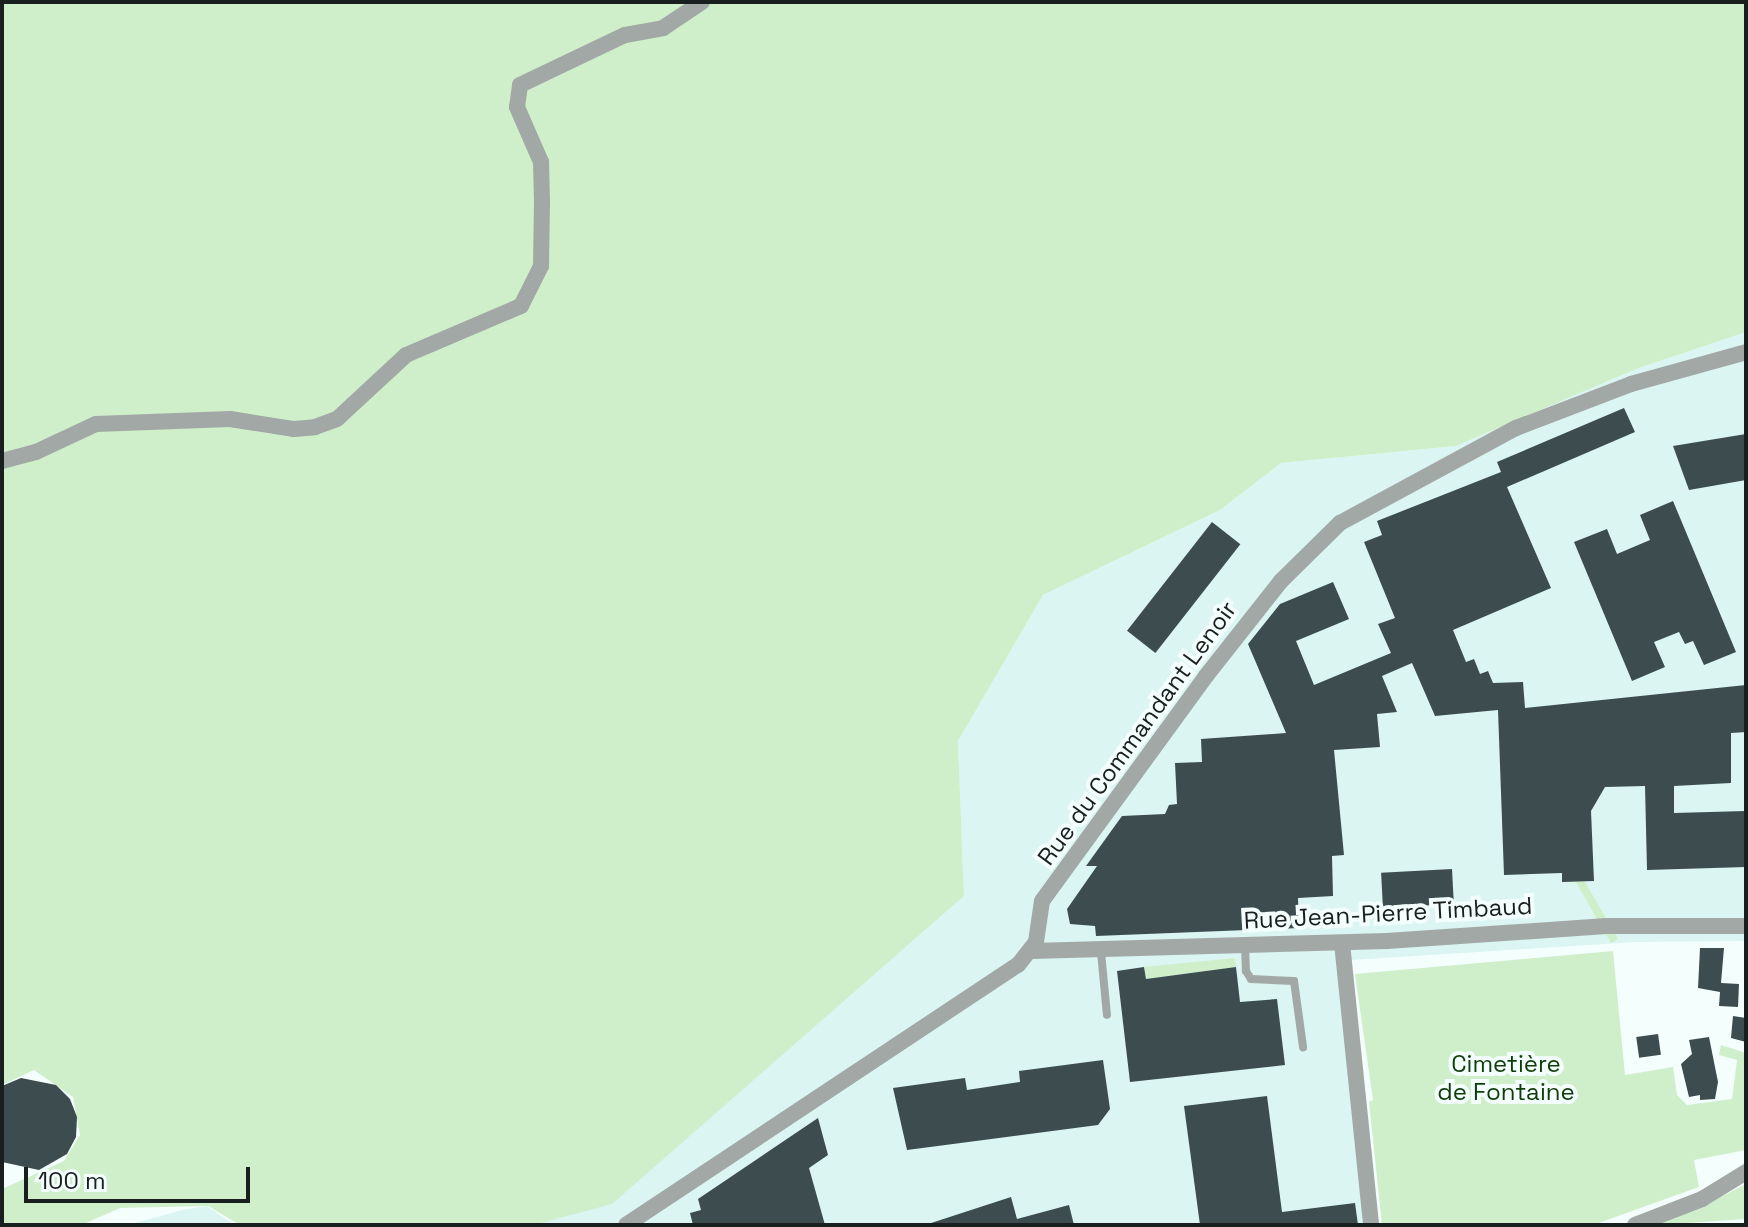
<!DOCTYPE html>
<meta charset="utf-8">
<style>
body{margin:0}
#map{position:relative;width:1748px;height:1227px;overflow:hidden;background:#f4fefd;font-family:"Space Grotesk",sans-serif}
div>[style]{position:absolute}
.built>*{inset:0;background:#daf5f2}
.green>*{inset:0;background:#cfefcb;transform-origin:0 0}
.building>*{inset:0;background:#3d4c4f;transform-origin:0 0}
.service>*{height:8px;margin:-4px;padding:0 4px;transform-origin:4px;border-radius:4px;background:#a1a8a5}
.minor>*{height:16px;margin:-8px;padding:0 8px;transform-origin:8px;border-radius:8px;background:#a1a8a5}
span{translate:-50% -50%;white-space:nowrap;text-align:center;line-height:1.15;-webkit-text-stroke:8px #f4fefd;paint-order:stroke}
.street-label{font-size:24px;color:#191f1f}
.park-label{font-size:24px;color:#0e3d08}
.frame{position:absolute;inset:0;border:4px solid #191f1f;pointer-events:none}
.scale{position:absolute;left:24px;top:1167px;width:226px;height:36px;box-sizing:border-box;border:4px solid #191f1f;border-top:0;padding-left:10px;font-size:24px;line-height:28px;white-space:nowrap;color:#191f1f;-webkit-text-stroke:6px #f4fefd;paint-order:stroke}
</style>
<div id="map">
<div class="built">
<i style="clip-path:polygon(1746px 332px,1746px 941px,1635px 942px,1351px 960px,1378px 1225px,534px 1225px,612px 1203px,964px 896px,958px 741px,1043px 595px,1220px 510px,1281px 463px,1456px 446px,1636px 369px)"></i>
<i style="clip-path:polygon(207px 1206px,234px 1225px,128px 1225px,182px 1210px)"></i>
</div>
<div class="green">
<i style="clip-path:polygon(2px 2px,1746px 2px,1746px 332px,1636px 369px,1456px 446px,1281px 463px,1220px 510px,1043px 595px,958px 741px,964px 896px,612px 1204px,534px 1225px,240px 1225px,208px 1206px,120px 1208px,86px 1223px,2px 1225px,2px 1189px,64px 1161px,80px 1135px,73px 1097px,34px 1070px,2px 1085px)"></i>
<i style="left:1618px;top:939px;width:8px;height:204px;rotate:150deg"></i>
<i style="clip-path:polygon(1613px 951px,1625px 1075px,1673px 1067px,1677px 1095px,1687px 1105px,1732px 1099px,1737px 1060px,1719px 1055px,1721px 1045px,1746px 1053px,1746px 1150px,1694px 1160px,1699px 1187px,1593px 1225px,1382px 1225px,1369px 1102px,1373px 1100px,1355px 974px)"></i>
<i style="clip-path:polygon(1235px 958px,1236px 967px,1146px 979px,1144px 967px)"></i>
<i style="clip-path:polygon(1746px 1184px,1746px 1219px,1657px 1225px,1705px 1205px)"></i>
</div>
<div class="building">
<i style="clip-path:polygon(1624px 408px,1635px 432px,1507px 487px,1551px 588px,1453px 630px,1466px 662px,1474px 659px,1480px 674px,1488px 671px,1493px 683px,1523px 682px,1525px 708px,1746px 685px,1746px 732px,1731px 733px,1731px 783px,1674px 786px,1674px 813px,1746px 811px,1746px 867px,1647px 870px,1645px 786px,1605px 787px,1591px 811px,1594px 881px,1562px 882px,1562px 873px,1504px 875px,1498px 710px,1435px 716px,1412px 663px,1382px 676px,1397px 712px,1377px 714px,1380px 747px,1334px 750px,1344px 855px,1332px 856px,1333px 896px,1298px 898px,1299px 928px,1096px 936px,1095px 926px,1070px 924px,1067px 909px,1097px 866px,1086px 866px,1122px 816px,1165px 814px,1169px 805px,1177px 804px,1175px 763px,1202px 762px,1201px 739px,1286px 733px,1248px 644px,1280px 604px,1333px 582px,1349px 619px,1296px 641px,1314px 685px,1391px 653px,1378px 624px,1395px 618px,1364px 542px,1382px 535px,1377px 521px,1501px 472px,1497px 462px)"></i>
<i style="clip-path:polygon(1746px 434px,1746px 480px,1689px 490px,1673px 446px)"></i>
<i style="clip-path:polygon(1673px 501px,1736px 652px,1704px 665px,1693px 641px,1685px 644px,1679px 632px,1654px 642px,1665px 667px,1632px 681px,1574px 542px,1607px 529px,1617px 554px,1650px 540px,1640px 515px)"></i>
<i style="left:1212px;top:522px;width:36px;height:138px;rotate:38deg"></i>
<i style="left:1452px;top:869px;width:35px;height:71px;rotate:87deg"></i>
<i style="clip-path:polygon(1700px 948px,1724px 948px,1721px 983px,1739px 984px,1738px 1007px,1719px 1006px,1720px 992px,1698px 988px)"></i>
<i style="clip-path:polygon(1144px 967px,1146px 979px,1236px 967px,1240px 1002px,1277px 999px,1285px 1065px,1130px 1082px,1117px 971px)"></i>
<i style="clip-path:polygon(1733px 1016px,1746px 1018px,1746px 1042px,1731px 1038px)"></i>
<i style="left:1658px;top:1034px;width:21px;height:22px;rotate:82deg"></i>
<i style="clip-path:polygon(1709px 1037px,1718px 1082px,1715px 1099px,1700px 1100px,1700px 1095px,1689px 1097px,1681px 1064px,1692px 1054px,1689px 1040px)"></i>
<i style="clip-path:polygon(1103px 1060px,1110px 1109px,1098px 1125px,907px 1150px,893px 1088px,965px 1078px,967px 1090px,1020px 1082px,1019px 1071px)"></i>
<i style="clip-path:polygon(21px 1078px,56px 1085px,70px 1099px,77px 1117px,76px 1137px,67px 1154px,39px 1170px,2px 1162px,2px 1086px)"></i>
<i style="clip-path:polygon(1267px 1096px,1282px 1212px,1355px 1203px,1358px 1225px,1200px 1225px,1184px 1106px)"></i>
<i style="clip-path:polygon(818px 1118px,828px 1155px,809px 1168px,825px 1225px,693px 1225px,690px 1213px,701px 1210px,698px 1199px)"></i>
<i style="clip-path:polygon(1011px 1197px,1017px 1219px,1069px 1205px,1074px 1225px,925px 1225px)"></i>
</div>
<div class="service">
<i style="left:1245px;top:945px;width:26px;rotate:88deg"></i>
<i style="left:1246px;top:971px;width:9px;rotate:58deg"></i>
<i style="left:1251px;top:979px;width:43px;rotate:2.7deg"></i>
<i style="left:1294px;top:981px;width:67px;rotate:82.2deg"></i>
<i style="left:1101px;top:952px;width:63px;rotate:84.6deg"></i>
</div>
<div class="minor">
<i style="left:2px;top:461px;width:35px;rotate:-15deg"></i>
<i style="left:36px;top:452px;width:66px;rotate:-25deg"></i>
<i style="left:96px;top:424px;width:134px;rotate:-2.1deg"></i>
<i style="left:230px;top:419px;width:65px;rotate:8.9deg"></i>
<i style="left:294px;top:429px;width:21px;rotate:-5deg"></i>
<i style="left:315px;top:427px;width:23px;rotate:-20deg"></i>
<i style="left:337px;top:419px;width:94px;rotate:-42.8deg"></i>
<i style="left:406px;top:355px;width:125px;rotate:-23.1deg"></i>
<i style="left:521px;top:306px;width:45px;rotate:-63.4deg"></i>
<i style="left:541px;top:266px;width:64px;rotate:-89.1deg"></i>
<i style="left:542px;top:202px;width:40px;rotate:-91.4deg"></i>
<i style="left:541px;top:162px;width:60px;rotate:-113.6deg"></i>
<i style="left:517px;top:107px;width:22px;rotate:-82deg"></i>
<i style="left:520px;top:85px;width:116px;rotate:-25.5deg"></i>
<i style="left:625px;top:35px;width:39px;rotate:-10deg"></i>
<i style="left:663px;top:28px;width:47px;rotate:-33.7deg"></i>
<i style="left:1342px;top:943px;width:283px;rotate:84.1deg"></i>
<i style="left:1032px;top:951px;width:355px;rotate:-1.6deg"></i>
<i style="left:1387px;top:941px;width:220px;rotate:-3.9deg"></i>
<i style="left:1606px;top:926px;width:140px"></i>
<i style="left:626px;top:1225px;width:470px;rotate:-33.6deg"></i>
<i style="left:1018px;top:965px;width:29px;rotate:-52deg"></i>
<i style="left:1036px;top:942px;width:41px;rotate:-81.7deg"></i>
<i style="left:1042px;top:901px;width:278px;rotate:-53.9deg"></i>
<i style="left:1206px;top:676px;width:121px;rotate:-51.7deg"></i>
<i style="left:1281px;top:581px;width:83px;rotate:-44.5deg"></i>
<i style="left:1340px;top:523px;width:200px;rotate:-28.4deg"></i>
<i style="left:1516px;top:428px;width:123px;rotate:-20.9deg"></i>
<i style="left:1631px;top:384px;width:119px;rotate:-15.5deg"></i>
<i style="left:1635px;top:1225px;width:72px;rotate:-21.2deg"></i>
<i style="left:1702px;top:1199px;width:52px;rotate:-31.5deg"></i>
</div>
<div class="street-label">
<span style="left:1137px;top:733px;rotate:-54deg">Rue du Commandant Lenoir</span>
<span style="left:1388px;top:913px;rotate:-3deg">Rue Jean-Pierre Timbaud</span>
</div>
<div class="park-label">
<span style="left:1506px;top:1078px">Cimetière<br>de Fontaine</span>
</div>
<div class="frame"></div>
<div class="scale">100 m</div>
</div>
